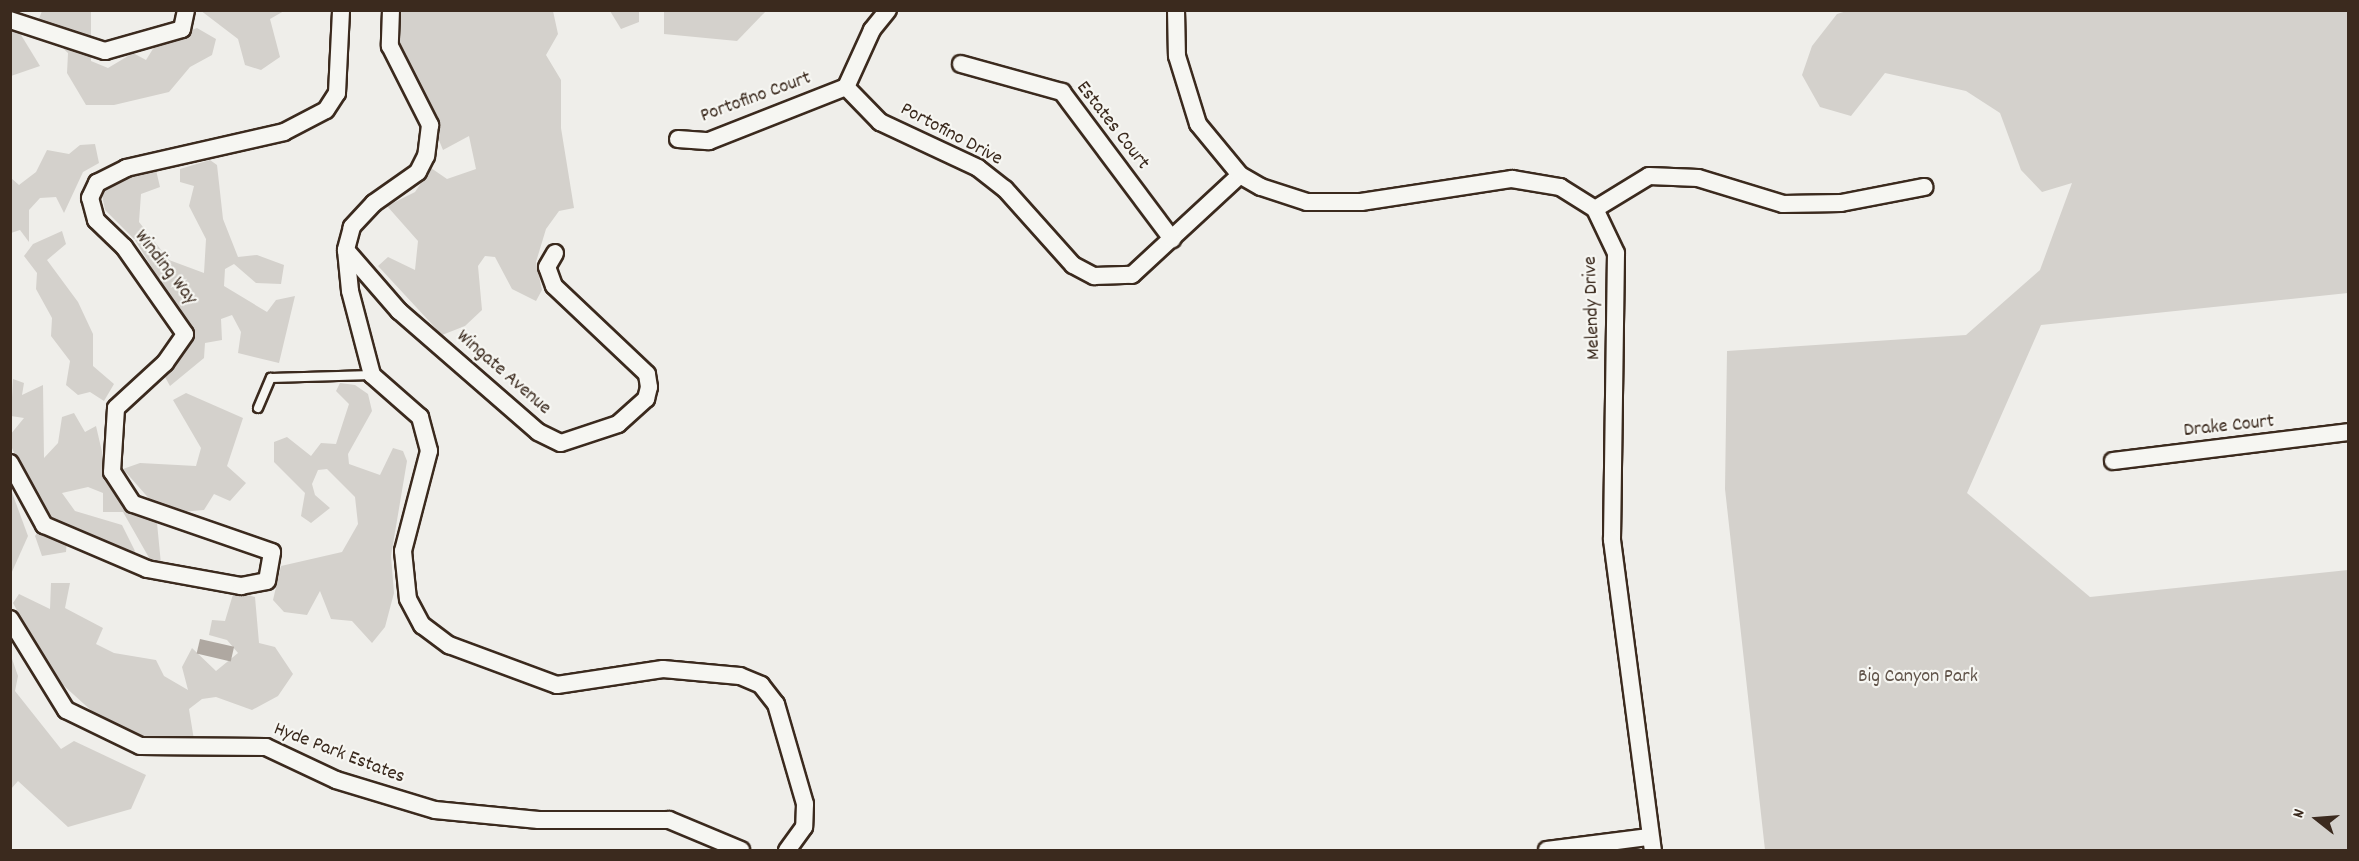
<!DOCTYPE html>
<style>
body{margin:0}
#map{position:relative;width:2359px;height:861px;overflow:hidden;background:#efeeea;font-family:Dekko,sans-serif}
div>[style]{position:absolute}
.green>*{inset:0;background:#d4d1cc}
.water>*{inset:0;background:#afa8a1;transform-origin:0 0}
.roads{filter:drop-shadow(2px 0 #3b2a1e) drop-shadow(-2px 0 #3b2a1e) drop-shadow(0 2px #3b2a1e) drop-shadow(0 -2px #3b2a1e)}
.lane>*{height:8px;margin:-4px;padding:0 4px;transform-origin:4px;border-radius:4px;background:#f6f6f2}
.street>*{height:16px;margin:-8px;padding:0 8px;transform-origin:8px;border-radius:8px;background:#f6f6f2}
span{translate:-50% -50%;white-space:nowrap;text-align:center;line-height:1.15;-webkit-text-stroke:4.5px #f6f6f2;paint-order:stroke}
.street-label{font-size:20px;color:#3b2a1e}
.park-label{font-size:20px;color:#61544a}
.frame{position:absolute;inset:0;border:12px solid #3b2a1e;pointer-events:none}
.north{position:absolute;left:2287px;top:789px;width:60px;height:60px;-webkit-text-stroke:4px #f6f6f2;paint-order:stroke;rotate:287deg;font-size:16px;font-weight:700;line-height:24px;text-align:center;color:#3b2a1e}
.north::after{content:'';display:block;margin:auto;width:21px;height:27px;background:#3b2a1e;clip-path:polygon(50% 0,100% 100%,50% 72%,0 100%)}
</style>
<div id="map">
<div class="green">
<i style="clip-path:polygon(200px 10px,284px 11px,270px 19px,280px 57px,261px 70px,245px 65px,238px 39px)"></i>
<i style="clip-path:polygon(1850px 10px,2348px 11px,2348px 293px,2041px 325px,1967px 493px,2090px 597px,2348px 570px,2348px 850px,1765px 850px,1725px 489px,1727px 351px,1966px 335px,2040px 270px,2072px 183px,2042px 192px,2021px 170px,2000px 113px,1966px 91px,1885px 73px,1851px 116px,1820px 107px,1802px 75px,1812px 46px,1837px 14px)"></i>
<i style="clip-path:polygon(42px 11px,91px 11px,91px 61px,108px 68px,133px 53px,146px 60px,156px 44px,197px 28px,216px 39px,212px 55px,190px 67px,169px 92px,114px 105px,86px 105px,67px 73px,68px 53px,37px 24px)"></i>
<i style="clip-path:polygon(401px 11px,553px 11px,558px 34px,546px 55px,561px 80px,561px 128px,574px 208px,559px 211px,546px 229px,536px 262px,542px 290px,536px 301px,512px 289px,495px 257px,485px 256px,478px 266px,482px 310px,465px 326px,442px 335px,378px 266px,388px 257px,415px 270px,418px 241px,387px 206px,415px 192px,431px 168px,447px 179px,476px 169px,469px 136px,443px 150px,398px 41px)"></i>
<i style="clip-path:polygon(610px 11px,639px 11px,639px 22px,621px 29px)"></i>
<i style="clip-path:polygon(664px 11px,664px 10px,766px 11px,737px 41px,664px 34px)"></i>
<i style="clip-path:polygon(10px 28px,18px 30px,40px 66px,11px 76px)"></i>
<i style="clip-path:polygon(95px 144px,99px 163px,83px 172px,64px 213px,56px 197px,40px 198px,29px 210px,29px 242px,20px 230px,11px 233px,11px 178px,19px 185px,36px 172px,47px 150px,69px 154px,80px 145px)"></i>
<i style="clip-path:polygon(210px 160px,217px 165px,223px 219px,238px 257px,257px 255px,284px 265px,281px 284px,256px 283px,234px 264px,225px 269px,224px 286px,267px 312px,276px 300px,295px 296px,279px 363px,238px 353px,241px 332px,232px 315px,221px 319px,222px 340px,205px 343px,204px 358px,170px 386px,165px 377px,195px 338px,135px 240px,105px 210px,102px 195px,108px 184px,123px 176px,156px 170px,160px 187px,141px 194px,139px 222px,169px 260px,204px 273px,206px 239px,189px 206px,194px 186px,180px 182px,180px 169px)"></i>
<i style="clip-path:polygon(62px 231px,66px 244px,47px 260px,78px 302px,93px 334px,93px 366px,114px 384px,104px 401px,90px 392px,78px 395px,66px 385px,70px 361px,51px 336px,52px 318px,36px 289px,37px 273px,24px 256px,33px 244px)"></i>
<i style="clip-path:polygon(13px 379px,24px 383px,22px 395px,43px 385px,44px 458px,58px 443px,62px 417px,74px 413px,85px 432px,96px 426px,110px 486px,121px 503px,157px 523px,161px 564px,152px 563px,123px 512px,103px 512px,103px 493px,88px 487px,62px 493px,75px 511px,122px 525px,135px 551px,132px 557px,68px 528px,66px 552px,42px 556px,35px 536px,46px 520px,11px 446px,10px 435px,24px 418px,11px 416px)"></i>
<i style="clip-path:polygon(340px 383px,355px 385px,368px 394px,372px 411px,348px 454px,349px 464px,380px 475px,393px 448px,403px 451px,407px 461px,391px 556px,394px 593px,385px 627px,372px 643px,352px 621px,331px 619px,320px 591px,307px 615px,284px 612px,273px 600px,281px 566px,342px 552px,358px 524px,355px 497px,327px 469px,318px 470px,312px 484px,315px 495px,330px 508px,311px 523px,301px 516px,305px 493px,274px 462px,274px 442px,287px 437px,311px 456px,321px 443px,336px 444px,349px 404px,336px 391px)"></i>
<i style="clip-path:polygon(186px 393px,243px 418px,227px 466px,246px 483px,230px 501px,214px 494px,204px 510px,181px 512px,152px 502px,123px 469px,140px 463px,196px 466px,201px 448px,173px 400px)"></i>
<i style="clip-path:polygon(10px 487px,28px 536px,11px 574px,10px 574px)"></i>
<i style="clip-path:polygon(51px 583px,70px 583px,65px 608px,103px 628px,96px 644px,114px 653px,156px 660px,164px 676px,188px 690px,182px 667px,192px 648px,216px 671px,238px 653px,227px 640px,209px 635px,212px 620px,225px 621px,234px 591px,255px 597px,259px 643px,275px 647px,293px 674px,278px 696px,252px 710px,216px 697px,202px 699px,189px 709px,194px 740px,142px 739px,105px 723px,52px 675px,13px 603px,19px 594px,50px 609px)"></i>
<i style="clip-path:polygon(11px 656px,18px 676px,15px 691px,61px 749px,74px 741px,146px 775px,131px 809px,68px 827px,18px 781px,11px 789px)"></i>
</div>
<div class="water">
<i style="left:200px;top:639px;width:35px;height:15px;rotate:13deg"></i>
</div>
<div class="roads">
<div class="lane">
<i style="left:258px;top:408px;width:33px;rotate:-67deg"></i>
<i style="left:271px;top:378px;width:101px;rotate:-1.7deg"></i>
</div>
<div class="street">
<i style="left:391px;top:10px;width:36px;rotate:92deg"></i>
<i style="left:390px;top:46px;width:89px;rotate:63.1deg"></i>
<i style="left:430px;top:125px;width:31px;rotate:97deg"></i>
<i style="left:426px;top:156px;width:18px;rotate:117deg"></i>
<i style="left:418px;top:172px;width:54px;rotate:144.8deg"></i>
<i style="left:374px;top:203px;width:33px;rotate:133deg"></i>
<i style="left:352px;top:227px;width:24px;rotate:105deg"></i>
<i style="left:346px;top:250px;width:41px;rotate:84.4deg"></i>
<i style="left:350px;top:291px;width:87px;rotate:75.3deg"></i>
<i style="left:372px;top:375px;width:64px;rotate:41.2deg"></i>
<i style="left:420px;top:417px;width:35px;rotate:75deg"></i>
<i style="left:429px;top:451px;width:103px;rotate:104.6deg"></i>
<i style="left:403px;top:551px;width:48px;rotate:84.1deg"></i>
<i style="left:408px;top:599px;width:30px;rotate:62deg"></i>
<i style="left:422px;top:625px;width:34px;rotate:37deg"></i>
<i style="left:449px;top:645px;width:115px;rotate:20.3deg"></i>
<i style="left:557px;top:685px;width:107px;rotate:-8.6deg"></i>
<i style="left:663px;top:669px;width:77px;rotate:5.2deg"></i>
<i style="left:740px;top:676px;width:23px;rotate:23deg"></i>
<i style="left:761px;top:685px;width:24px;rotate:52deg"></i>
<i style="left:776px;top:704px;width:104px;rotate:73.8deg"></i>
<i style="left:805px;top:804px;width:23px;rotate:92deg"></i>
<i style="left:804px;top:827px;width:29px;rotate:126deg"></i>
<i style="left:888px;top:10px;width:26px;rotate:129deg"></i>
<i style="left:872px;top:30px;width:63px;rotate:114.5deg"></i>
<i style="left:846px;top:87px;width:49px;rotate:45.8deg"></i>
<i style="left:880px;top:122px;width:108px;rotate:25.1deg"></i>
<i style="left:978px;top:168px;width:34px;rotate:38deg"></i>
<i style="left:1005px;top:189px;width:102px;rotate:48.2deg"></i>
<i style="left:1073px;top:265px;width:24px;rotate:28deg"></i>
<i style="left:1094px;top:276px;width:38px;rotate:-2deg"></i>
<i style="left:1132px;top:275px;width:147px;rotate:-42.8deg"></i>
<i style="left:1176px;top:10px;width:46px;rotate:88.8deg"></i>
<i style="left:1177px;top:56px;width:71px;rotate:72.8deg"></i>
<i style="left:1198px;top:124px;width:66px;rotate:50.5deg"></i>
<i style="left:1240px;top:175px;width:24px;rotate:30deg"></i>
<i style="left:1261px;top:187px;width:48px;rotate:18.1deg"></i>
<i style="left:1307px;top:202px;width:54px"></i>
<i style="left:1361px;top:202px;width:153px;rotate:-8.7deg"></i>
<i style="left:1512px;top:179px;width:49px;rotate:9.5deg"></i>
<i style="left:1560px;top:187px;width:41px;rotate:32.2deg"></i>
<i style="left:1595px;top:209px;width:49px;rotate:64.5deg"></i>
<i style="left:1616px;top:253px;width:287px;rotate:90.8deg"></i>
<i style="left:1612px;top:540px;width:313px;rotate:82.5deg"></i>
<i style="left:10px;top:20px;width:100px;rotate:18.1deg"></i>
<i style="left:105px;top:51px;width:80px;rotate:-15.9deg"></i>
<i style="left:182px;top:29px;width:19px;rotate:-78deg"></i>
<i style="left:961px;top:64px;width:105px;rotate:15.5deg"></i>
<i style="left:1062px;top:92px;width:184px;rotate:53.2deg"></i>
<i style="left:678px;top:139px;width:31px;rotate:4deg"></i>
<i style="left:709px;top:141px;width:147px;rotate:-21.5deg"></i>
<i style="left:1595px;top:209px;width:63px;rotate:-31.4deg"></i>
<i style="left:1649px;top:176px;width:49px;rotate:2.3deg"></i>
<i style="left:1698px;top:178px;width:89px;rotate:17deg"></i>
<i style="left:1783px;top:204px;width:58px;rotate:-1deg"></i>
<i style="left:1841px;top:203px;width:85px;rotate:-10.9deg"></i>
<i style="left:346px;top:250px;width:81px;rotate:49deg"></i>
<i style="left:399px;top:311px;width:184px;rotate:41deg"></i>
<i style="left:538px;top:432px;width:25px;rotate:26deg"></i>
<i style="left:561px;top:443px;width:60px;rotate:-18.4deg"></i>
<i style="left:618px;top:424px;width:38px;rotate:-42deg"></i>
<i style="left:646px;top:399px;width:12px;rotate:-76deg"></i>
<i style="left:649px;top:387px;width:13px;rotate:-99deg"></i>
<i style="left:647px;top:374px;width:128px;rotate:-136.6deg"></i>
<i style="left:554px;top:286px;width:20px;rotate:-110deg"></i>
<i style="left:547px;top:267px;width:16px;rotate:-60deg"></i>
<i style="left:2113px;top:461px;width:237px;rotate:-7deg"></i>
<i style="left:10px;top:463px;width:71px;rotate:61.3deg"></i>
<i style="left:44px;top:525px;width:112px;rotate:23.1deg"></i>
<i style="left:147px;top:569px;width:96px;rotate:10.3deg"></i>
<i style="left:241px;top:586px;width:26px;rotate:-11deg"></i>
<i style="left:267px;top:581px;width:29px;rotate:-80deg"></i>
<i style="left:272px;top:552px;width:147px;rotate:-160.9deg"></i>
<i style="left:133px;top:504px;width:38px;rotate:-123deg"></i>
<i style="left:112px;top:472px;width:64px;rotate:-86.4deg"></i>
<i style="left:116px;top:408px;width:67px;rotate:-42.6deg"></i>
<i style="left:165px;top:363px;width:35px;rotate:-55deg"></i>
<i style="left:185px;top:334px;width:106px;rotate:-125deg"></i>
<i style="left:124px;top:247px;width:39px;rotate:-136deg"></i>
<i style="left:96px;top:220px;width:23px;rotate:-105deg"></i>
<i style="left:90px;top:198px;width:17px;rotate:-65deg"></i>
<i style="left:97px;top:183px;width:33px;rotate:-27deg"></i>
<i style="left:126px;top:168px;width:162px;rotate:-12.8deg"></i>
<i style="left:284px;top:132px;width:47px;rotate:-27.6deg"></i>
<i style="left:326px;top:110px;width:20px;rotate:-57deg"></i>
<i style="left:337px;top:93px;width:83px;rotate:-87.2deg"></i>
<i style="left:10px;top:619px;width:107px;rotate:58.4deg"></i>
<i style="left:66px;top:710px;width:82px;rotate:25.9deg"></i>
<i style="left:140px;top:746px;width:126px;rotate:0.5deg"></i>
<i style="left:266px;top:747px;width:77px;rotate:25.2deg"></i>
<i style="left:336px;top:780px;width:103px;rotate:16.9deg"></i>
<i style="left:435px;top:810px;width:104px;rotate:5.5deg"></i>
<i style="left:539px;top:820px;width:130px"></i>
<i style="left:669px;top:820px;width:78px;rotate:22.6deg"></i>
<i style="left:1547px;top:850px;width:103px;rotate:-7.3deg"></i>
</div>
</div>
<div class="street-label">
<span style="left:756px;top:98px;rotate:-20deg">Portofino Court</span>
<span style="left:1112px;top:126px;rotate:52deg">Estates Court</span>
<span style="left:951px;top:135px;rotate:28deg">Portofino Drive</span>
<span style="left:165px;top:268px;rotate:52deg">Winding Way</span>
<span style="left:1593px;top:308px;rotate:-92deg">Melendy Drive</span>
<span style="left:503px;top:373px;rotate:41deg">Wingate Avenue</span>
<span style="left:2229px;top:427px;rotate:-6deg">Drake Court</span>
<span style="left:339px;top:754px;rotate:21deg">Hyde Park Estates</span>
</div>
<div class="park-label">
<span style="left:1918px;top:677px">Big Canyon Park</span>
</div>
<div class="frame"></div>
<div class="north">N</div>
</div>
